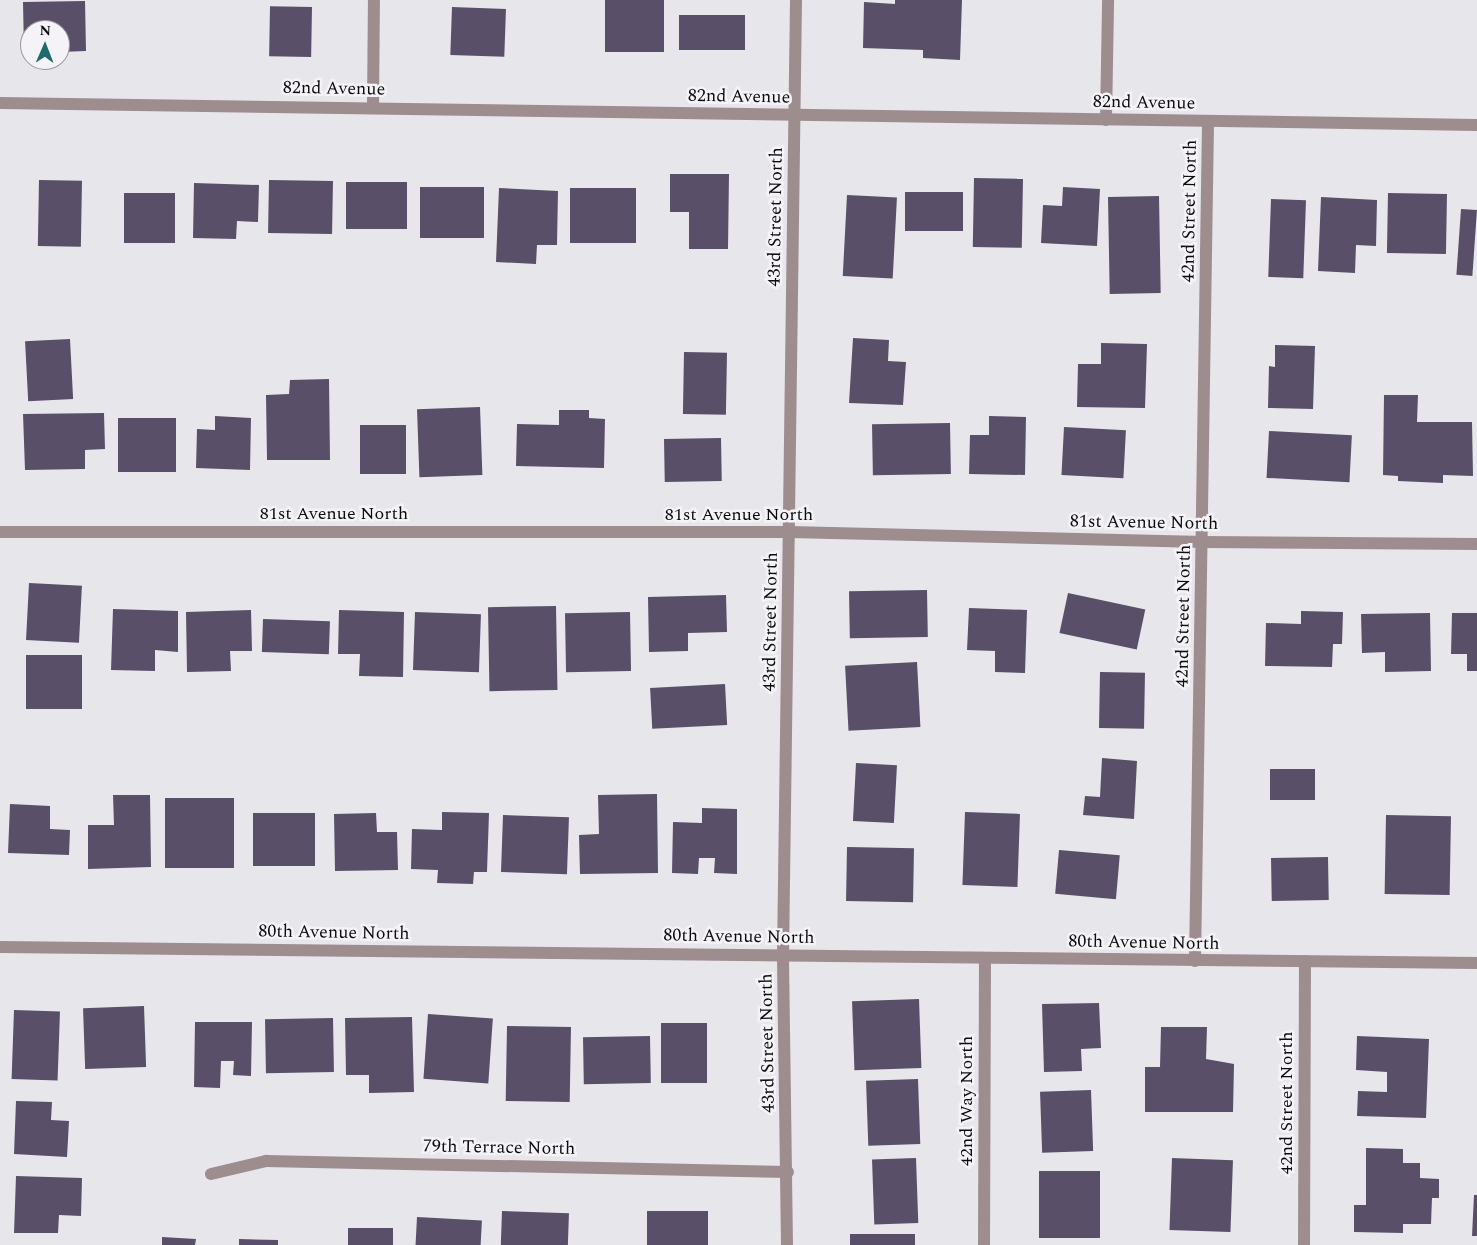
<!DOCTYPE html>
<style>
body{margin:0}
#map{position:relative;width:1477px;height:1245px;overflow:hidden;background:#e7e6ea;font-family:Spectral,serif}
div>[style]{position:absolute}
.building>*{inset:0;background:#594f69;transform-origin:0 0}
.service>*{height:12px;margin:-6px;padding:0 6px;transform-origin:6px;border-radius:6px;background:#9e8d8e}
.minor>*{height:12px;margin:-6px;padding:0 6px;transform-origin:6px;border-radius:6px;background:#9e8d8e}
.tertiary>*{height:12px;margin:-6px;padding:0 6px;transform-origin:6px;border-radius:6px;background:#9e8d8e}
span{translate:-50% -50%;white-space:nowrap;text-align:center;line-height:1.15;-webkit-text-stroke:5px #f5f3f7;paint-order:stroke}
.street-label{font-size:18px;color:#0c0c0d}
.north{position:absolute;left:20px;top:20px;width:50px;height:50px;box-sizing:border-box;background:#f5f3f7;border:1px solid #989799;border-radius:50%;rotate:1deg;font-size:14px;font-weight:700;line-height:20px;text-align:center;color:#0c0c0d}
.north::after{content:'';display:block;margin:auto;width:18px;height:22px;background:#1e6b6d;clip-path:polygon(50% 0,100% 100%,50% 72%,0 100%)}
</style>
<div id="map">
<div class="building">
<i style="left:605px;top:0;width:59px;height:52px"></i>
<i style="clip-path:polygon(895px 0,962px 0,960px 60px,923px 58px,923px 50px,863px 48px,864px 2px,895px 4px)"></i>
<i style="clip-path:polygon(85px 1px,86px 51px,60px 52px,60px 30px,30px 30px,30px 52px,24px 52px,23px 2px)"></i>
<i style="left:312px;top:7px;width:50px;height:42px;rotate:91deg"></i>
<i style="left:452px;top:7px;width:54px;height:48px;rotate:2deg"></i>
<i style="left:745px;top:15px;width:35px;height:66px;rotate:90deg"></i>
<i style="clip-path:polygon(670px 174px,729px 174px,728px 249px,689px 249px,689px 212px,670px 212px)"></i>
<i style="left:974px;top:178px;width:49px;height:69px;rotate:1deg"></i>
<i style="left:39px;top:180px;width:43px;height:66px;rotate:1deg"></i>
<i style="left:269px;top:180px;width:64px;height:53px;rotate:1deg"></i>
<i style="left:346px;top:182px;width:61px;height:47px"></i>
<i style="clip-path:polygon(194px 183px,259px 185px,258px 222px,237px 221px,236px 239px,193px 238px)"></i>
<i style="left:420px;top:187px;width:64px;height:51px"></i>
<i style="clip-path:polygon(1063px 187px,1100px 189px,1097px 246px,1041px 243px,1043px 205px,1062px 206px)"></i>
<i style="clip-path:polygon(499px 188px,558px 191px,557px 245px,537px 245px,536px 264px,496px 262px)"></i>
<i style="left:636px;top:188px;width:55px;height:66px;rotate:90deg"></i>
<i style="left:963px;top:192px;width:39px;height:58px;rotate:90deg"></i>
<i style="left:124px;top:193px;width:51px;height:50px"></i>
<i style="left:1388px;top:193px;width:59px;height:60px;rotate:1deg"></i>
<i style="left:847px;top:195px;width:50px;height:81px;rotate:3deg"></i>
<i style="left:1159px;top:196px;width:97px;height:51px;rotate:89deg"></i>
<i style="clip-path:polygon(1321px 197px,1377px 200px,1376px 246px,1356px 245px,1355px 273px,1318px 271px)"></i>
<i style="left:1271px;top:199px;width:35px;height:78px;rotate:2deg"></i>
<i style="left:1461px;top:209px;width:16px;height:66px;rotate:4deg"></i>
<i style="clip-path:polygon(853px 338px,889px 340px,888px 361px,906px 362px,903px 405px,849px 403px)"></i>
<i style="left:70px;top:339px;width:60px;height:45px;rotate:87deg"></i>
<i style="clip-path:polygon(1101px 343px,1147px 344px,1145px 408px,1077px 407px,1078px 364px,1101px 364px)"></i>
<i style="clip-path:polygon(1275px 345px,1315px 346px,1313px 409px,1268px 408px,1269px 366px,1275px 367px)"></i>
<i style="left:684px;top:352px;width:43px;height:62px;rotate:1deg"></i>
<i style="clip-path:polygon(329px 379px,330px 460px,267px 460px,266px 395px,289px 394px,290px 380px)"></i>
<i style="clip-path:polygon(1384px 395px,1418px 395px,1417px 422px,1472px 422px,1473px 476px,1443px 475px,1443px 483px,1398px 481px,1398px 476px,1383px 475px)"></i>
<i style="left:480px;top:407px;width:68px;height:63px;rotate:88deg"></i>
<i style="clip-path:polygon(559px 410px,589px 410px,589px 418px,605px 419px,604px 468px,516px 466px,517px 424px,559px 425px)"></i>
<i style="clip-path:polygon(104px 413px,105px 449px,85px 450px,85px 469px,25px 470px,23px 414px)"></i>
<i style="clip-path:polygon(215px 416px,251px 418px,250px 470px,196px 468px,197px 429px,215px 430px)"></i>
<i style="clip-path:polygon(989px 416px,1026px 417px,1025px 475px,969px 474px,970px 435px,989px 435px)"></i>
<i style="left:118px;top:418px;width:58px;height:54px"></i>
<i style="left:950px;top:423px;width:51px;height:78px;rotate:89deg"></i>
<i style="left:360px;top:425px;width:46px;height:49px"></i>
<i style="left:1064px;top:427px;width:62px;height:48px;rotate:3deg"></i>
<i style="left:1269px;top:431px;width:83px;height:47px;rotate:3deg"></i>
<i style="left:721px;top:438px;width:43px;height:57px;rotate:89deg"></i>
<i style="left:29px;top:583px;width:53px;height:57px;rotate:3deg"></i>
<i style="left:927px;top:590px;width:47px;height:78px;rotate:89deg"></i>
<i style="left:1068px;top:593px;width:79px;height:41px;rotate:12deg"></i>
<i style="clip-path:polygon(726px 595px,727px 632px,688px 633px,688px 651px,649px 652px,648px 597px)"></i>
<i style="left:556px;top:606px;width:84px;height:68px;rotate:89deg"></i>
<i style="clip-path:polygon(969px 608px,1027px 610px,1025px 673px,995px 672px,995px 651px,967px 650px)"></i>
<i style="clip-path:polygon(113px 609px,178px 611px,178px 652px,155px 650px,155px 671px,111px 670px)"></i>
<i style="clip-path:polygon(251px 610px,252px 651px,230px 651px,231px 671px,187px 672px,186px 612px)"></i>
<i style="clip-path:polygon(339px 610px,404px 612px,403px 677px,359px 676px,360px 654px,338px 654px)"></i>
<i style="clip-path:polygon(1301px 611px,1343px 612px,1342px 644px,1333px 644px,1332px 667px,1265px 666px,1266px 623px,1301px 624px)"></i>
<i style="left:415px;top:612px;width:66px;height:58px;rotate:2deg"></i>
<i style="left:630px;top:612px;width:59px;height:65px;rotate:89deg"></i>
<i style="clip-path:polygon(1430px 613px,1431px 671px,1385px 672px,1385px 652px,1362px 653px,1361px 614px)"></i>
<i style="clip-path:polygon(1452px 613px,1477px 613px,1477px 671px,1467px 671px,1467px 654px,1451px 654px)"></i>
<i style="left:263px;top:619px;width:67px;height:33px;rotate:2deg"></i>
<i style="left:82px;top:655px;width:54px;height:56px;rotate:90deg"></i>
<i style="left:917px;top:662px;width:65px;height:72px;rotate:87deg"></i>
<i style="left:1100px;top:672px;width:45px;height:56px;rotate:1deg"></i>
<i style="left:725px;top:684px;width:41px;height:75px;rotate:87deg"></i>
<i style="clip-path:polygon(1102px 758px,1137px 761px,1134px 819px,1083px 815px,1085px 796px,1100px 797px)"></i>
<i style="left:856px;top:763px;width:41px;height:58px;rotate:3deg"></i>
<i style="left:1315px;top:769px;width:31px;height:45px;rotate:90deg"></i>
<i style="clip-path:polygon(657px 794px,658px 873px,580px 874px,579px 835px,599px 834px,598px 795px)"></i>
<i style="clip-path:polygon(113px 795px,150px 795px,151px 867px,88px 869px,88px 825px,114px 825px)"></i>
<i style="left:165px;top:798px;width:69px;height:70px"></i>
<i style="clip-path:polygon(10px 804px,50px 806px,50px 829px,70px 830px,69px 855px,8px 853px)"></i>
<i style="clip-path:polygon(702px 808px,737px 809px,737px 874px,714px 873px,715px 858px,699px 858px,698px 874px,672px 873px,673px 822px,702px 823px)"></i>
<i style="clip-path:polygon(442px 812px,489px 813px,487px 872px,474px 872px,473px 884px,437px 883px,438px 870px,411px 869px,412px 829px,442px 830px)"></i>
<i style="left:965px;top:812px;width:55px;height:73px;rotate:2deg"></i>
<i style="left:253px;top:813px;width:62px;height:53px"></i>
<i style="clip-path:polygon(376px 813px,377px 832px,397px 832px,398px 870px,335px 871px,334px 814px)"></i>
<i style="left:503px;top:815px;width:66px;height:57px;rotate:2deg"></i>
<i style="left:1386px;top:815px;width:65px;height:79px;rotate:1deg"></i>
<i style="left:847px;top:847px;width:67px;height:54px;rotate:1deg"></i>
<i style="left:1059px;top:850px;width:61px;height:44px;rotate:5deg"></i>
<i style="left:1328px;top:857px;width:43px;height:57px;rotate:89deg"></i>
<i style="left:919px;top:999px;width:69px;height:67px;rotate:88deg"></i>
<i style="clip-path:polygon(1099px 1003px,1101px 1048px,1081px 1049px,1082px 1071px,1044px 1072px,1042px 1004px)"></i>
<i style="left:144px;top:1006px;width:61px;height:61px;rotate:88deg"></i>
<i style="left:14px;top:1010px;width:46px;height:69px;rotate:2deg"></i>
<i style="left:428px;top:1014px;width:65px;height:65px;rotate:4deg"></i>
<i style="clip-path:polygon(412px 1017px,414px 1092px,369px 1093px,369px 1075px,346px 1075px,345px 1018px)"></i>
<i style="left:333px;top:1018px;width:54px;height:68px;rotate:89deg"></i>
<i style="clip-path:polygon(195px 1022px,252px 1022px,251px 1076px,233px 1075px,234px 1061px,221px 1061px,220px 1088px,194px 1087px)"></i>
<i style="left:661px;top:1023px;width:46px;height:60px"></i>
<i style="left:507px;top:1026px;width:64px;height:75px;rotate:1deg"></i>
<i style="clip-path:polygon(1161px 1027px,1207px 1027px,1206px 1059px,1234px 1064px,1233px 1112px,1145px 1112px,1145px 1067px,1160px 1067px)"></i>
<i style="left:650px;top:1036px;width:47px;height:67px;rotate:89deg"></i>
<i style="clip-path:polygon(1357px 1036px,1429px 1039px,1426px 1118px,1357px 1116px,1358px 1091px,1387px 1092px,1387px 1072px,1356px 1070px)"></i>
<i style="left:918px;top:1079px;width:65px;height:52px;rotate:88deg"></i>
<i style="left:1091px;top:1090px;width:61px;height:51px;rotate:88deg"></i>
<i style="clip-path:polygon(16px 1101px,52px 1102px,51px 1120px,69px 1121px,67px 1157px,14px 1154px)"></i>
<i style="clip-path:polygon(1366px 1148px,1403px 1149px,1403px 1163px,1420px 1163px,1420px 1178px,1439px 1179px,1439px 1198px,1432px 1198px,1431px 1224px,1403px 1224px,1403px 1233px,1354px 1232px,1354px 1205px,1366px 1205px)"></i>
<i style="left:916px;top:1158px;width:65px;height:44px;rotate:88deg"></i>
<i style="left:1172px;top:1158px;width:61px;height:72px;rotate:2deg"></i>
<i style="left:1100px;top:1171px;width:67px;height:61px;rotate:90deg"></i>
<i style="clip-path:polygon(16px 1176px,82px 1178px,81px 1216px,59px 1215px,58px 1233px,14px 1233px)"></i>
<i style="clip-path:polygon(1474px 1195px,1477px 1195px,1477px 1236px,1472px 1236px)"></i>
<i style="left:502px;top:1211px;width:67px;height:34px;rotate:2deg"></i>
<i style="left:708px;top:1211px;width:34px;height:61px;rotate:90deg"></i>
<i style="left:417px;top:1217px;width:65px;height:28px;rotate:3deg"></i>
<i style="left:348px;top:1228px;width:45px;height:17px"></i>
<i style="left:850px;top:1234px;width:65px;height:11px"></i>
<i style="clip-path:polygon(162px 1237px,196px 1239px,195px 1245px,162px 1245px)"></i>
<i style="clip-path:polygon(239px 1239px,278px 1240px,278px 1245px,239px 1245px)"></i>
</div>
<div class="service">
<i style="left:1106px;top:120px;width:120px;rotate:-89deg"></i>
</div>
<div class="minor">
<i style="left:373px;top:107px;width:107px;rotate:-89.5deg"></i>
<i style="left:0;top:532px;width:790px"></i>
<i style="left:790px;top:532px;width:413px;rotate:1.4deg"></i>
<i style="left:1203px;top:542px;width:274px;rotate:0.4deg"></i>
<i style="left:0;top:947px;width:1477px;rotate:0.62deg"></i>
<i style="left:1195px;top:961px;width:839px;rotate:-89.11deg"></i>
<i style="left:211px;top:1174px;width:57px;rotate:-13.3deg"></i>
<i style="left:266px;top:1161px;width:522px;rotate:1.21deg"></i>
<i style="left:787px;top:1245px;width:290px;rotate:-90.8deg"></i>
<i style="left:783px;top:955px;width:955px;rotate:-89.22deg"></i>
<i style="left:984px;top:1245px;width:287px;rotate:-89.8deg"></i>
<i style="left:1304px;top:1245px;width:284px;rotate:-89.8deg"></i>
</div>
<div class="tertiary">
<i style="left:0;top:103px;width:1477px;rotate:0.85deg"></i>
</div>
<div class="street-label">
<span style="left:334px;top:89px;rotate:1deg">82nd Avenue</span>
<span style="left:739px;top:97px;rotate:1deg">82nd Avenue</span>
<span style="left:1144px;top:103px;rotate:1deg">82nd Avenue</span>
<span style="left:1190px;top:211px;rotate:-89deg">42nd Street North</span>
<span style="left:776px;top:217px;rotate:-89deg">43rd Street North</span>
<span style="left:334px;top:514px">81st Avenue North</span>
<span style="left:739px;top:515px">81st Avenue North</span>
<span style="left:1144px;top:523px;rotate:1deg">81st Avenue North</span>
<span style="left:1184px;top:616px;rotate:-89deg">42nd Street North</span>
<span style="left:771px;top:622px;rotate:-89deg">43rd Street North</span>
<span style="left:334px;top:933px;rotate:1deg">80th Avenue North</span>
<span style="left:739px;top:937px;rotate:1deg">80th Avenue North</span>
<span style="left:1144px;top:943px;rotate:1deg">80th Avenue North</span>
<span style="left:768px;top:1043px;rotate:-91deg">43rd Street North</span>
<span style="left:967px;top:1101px;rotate:-90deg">42nd Way North</span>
<span style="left:1287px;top:1103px;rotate:-90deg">42nd Street North</span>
<span style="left:499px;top:1148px;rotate:1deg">79th Terrace North</span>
</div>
<div class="north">N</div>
</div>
